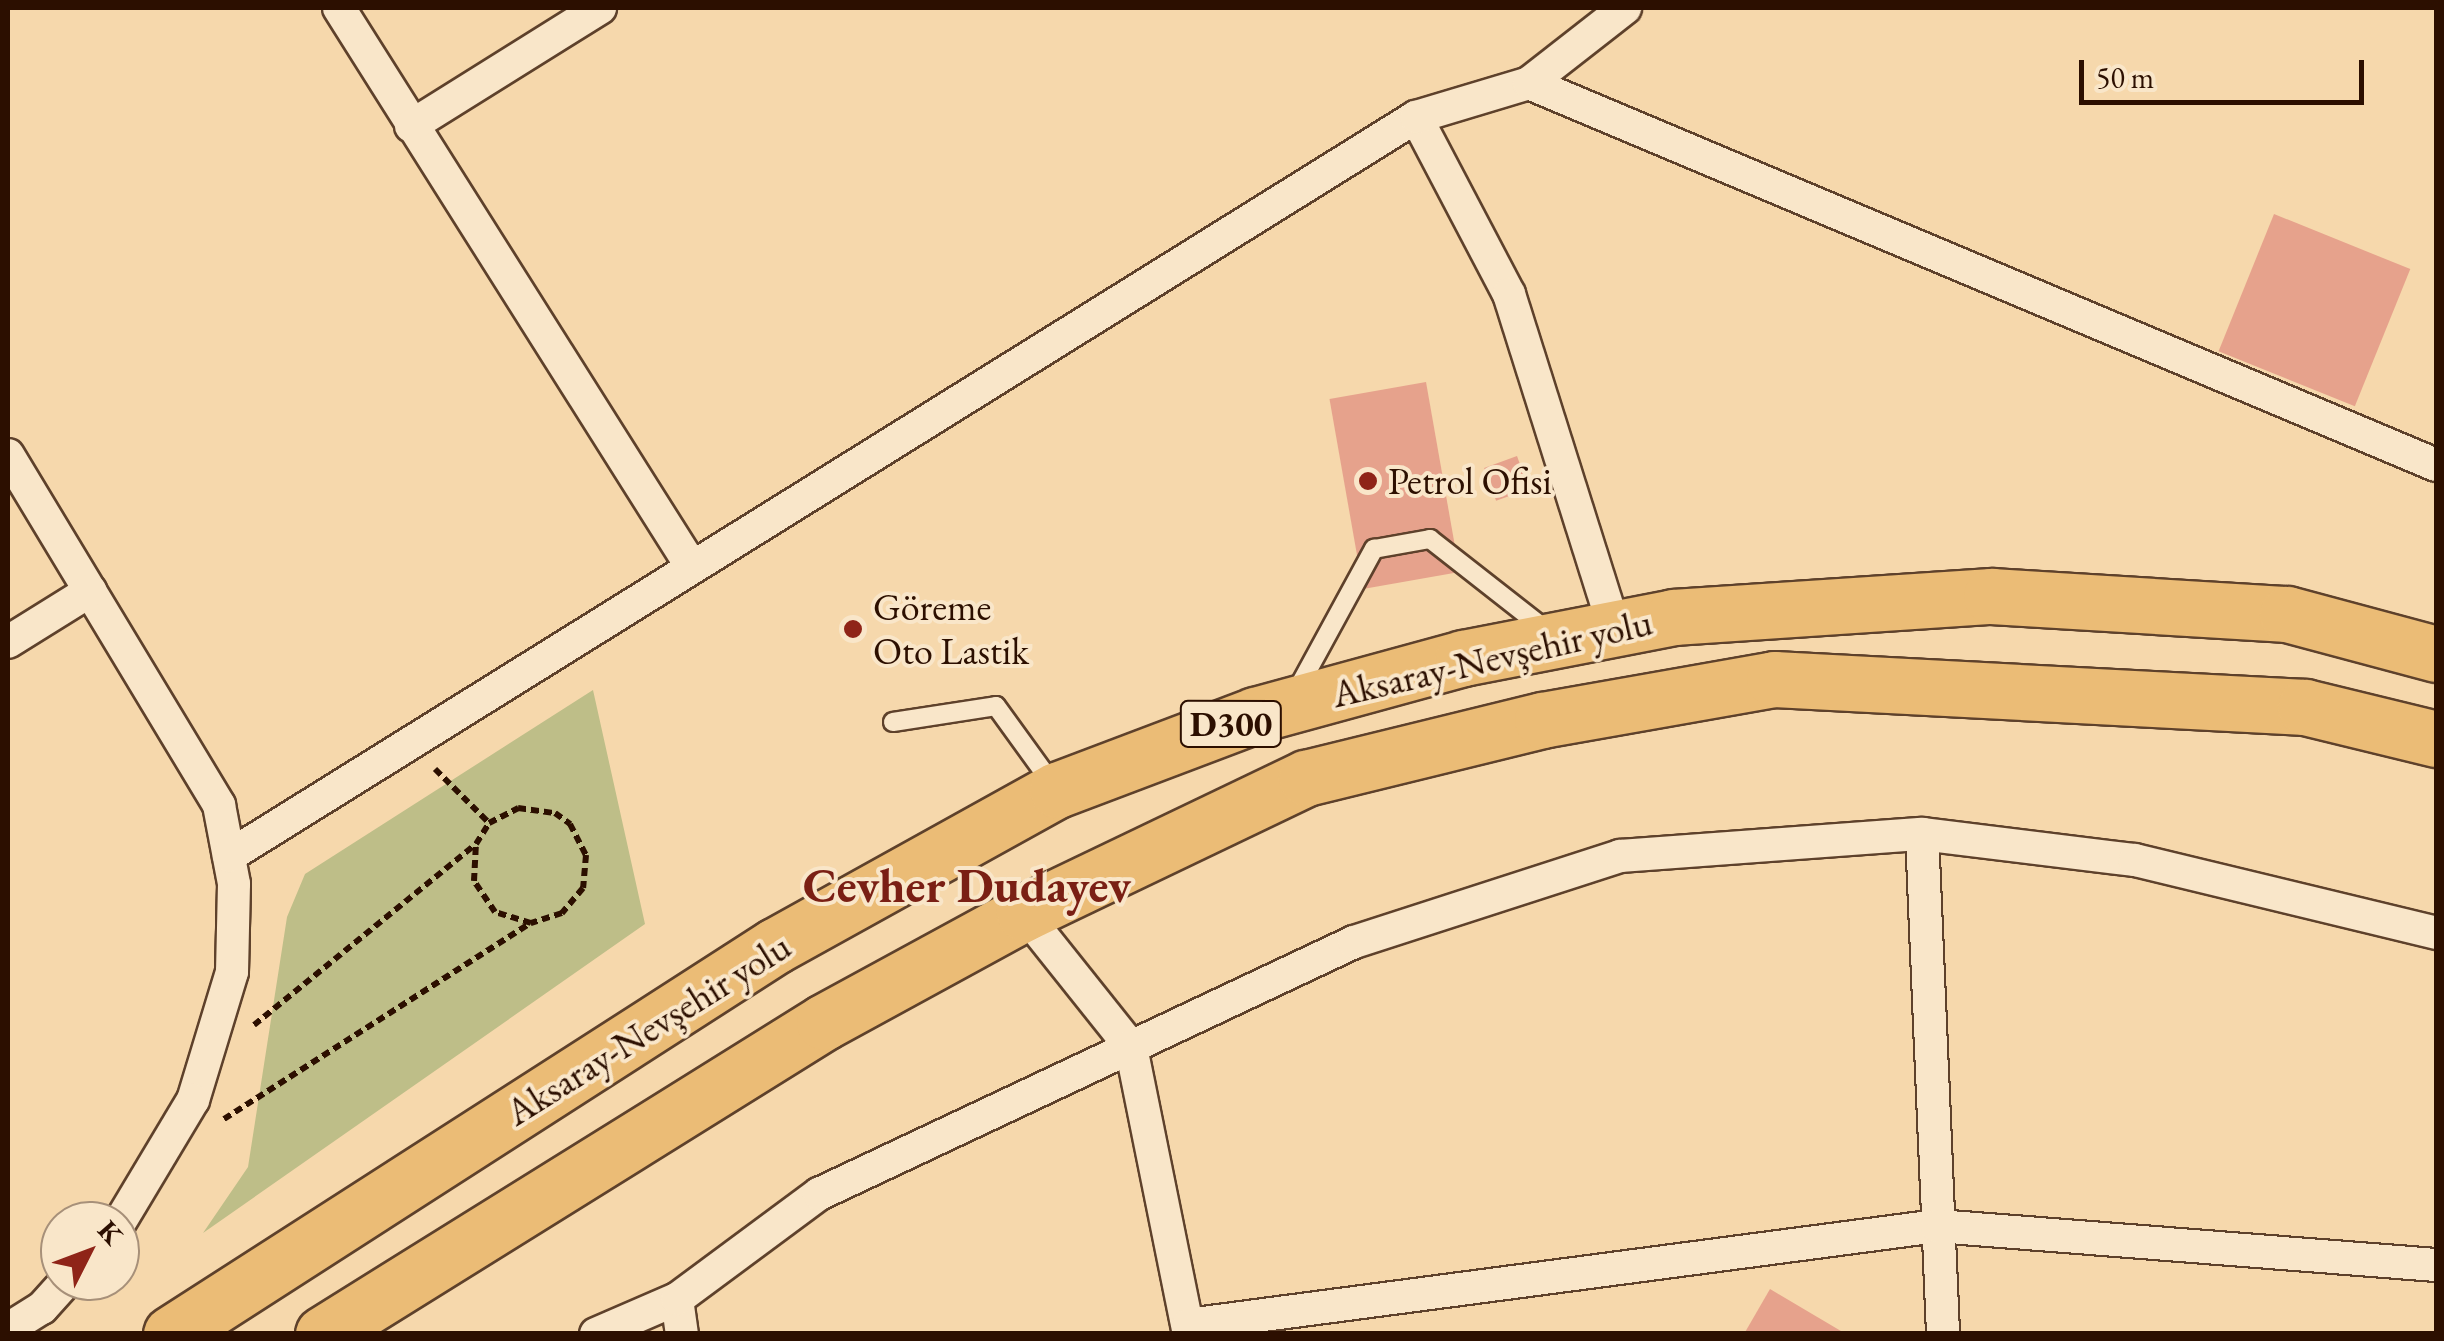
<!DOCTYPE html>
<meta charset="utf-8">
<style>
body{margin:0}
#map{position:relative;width:2444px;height:1341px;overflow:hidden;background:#f6d8ac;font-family:"EB Garamond",serif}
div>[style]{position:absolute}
.green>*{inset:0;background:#bebe88}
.building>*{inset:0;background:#e6a28c;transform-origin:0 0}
.path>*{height:6px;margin-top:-3px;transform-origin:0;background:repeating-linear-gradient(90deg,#2c0f00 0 8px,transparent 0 13px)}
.roads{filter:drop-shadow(2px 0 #5e412b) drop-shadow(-2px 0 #5e412b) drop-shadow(0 2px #5e412b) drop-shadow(0 -2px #5e412b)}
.lane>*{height:18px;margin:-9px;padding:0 9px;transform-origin:9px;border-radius:9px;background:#f9e6c9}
.street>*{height:32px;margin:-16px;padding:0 16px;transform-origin:16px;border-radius:16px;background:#f9e6c9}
.highway>*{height:55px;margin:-27.5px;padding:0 27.5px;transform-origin:27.5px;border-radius:27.5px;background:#ebbc76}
.dots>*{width:28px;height:28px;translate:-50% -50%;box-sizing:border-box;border:5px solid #f9e6c9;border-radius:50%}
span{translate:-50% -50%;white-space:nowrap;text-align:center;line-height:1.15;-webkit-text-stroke:8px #f9e6c9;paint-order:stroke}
.shield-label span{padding:2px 8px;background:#f9e6c9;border:2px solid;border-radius:8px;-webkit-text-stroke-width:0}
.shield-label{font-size:35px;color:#2c0f00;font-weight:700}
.poi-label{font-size:38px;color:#2c0f00}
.left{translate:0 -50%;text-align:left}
.street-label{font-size:38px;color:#2c0f00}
.district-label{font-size:48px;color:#7a1f14;font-weight:700}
.frame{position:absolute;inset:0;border:10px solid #2c0f00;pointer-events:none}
.north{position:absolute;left:40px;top:1201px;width:100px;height:100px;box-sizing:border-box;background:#f9e6c9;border:2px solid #a79079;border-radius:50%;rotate:48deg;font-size:28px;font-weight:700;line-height:40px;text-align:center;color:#2c0f00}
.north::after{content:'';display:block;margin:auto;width:35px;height:45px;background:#8f2418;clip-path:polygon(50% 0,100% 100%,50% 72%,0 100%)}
.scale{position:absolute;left:2079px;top:60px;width:285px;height:45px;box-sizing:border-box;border:5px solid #2c0f00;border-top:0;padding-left:12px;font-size:30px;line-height:35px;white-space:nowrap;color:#2c0f00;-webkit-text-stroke:8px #f9e6c9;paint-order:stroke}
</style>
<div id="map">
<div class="green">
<i style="clip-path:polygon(593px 690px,645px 924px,203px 1233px,248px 1167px,287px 917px,305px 874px)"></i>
</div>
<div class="building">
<i style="left:2274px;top:214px;width:147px;height:148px;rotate:22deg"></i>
<i style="left:1426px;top:382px;width:193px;height:98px;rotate:80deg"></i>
<i style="left:1517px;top:456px;width:35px;height:35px;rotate:70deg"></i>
<i style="clip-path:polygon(1770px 1289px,1846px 1334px,1744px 1334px)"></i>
</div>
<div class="path">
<i style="left:435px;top:769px;width:76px;rotate:45deg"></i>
<i style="left:254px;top:1025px;width:286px;rotate:-39.2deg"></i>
<i style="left:476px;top:844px;width:25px;rotate:-58deg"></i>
<i style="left:489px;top:823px;width:33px;rotate:-27deg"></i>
<i style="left:518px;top:808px;width:37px;rotate:8deg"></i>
<i style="left:555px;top:813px;width:19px;rotate:36deg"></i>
<i style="left:570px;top:824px;width:35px;rotate:63deg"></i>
<i style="left:586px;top:855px;width:33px;rotate:95deg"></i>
<i style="left:583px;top:888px;width:33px;rotate:130deg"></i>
<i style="left:562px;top:913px;width:33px;rotate:162deg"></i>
<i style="left:531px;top:923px;width:38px;rotate:-163deg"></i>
<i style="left:495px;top:912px;width:37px;rotate:-124deg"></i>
<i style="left:474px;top:881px;width:37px;rotate:-87deg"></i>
<i style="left:224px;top:1119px;width:362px;rotate:-32.6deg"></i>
</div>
<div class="roads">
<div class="lane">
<i style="left:1297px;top:690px;width:161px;rotate:-61.4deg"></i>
<i style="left:1374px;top:549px;width:57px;rotate:-10.1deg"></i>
<i style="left:1430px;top:539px;width:147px;rotate:38.1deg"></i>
<i style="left:893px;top:722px;width:104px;rotate:-8.8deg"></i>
<i style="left:996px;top:706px;width:99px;rotate:54.1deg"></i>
</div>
<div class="street">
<i style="left:339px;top:8px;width:661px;rotate:57.73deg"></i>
<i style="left:1529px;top:83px;width:122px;rotate:-38deg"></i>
<i style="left:1416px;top:117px;width:200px;rotate:62.3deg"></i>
<i style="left:1509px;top:294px;width:350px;rotate:72.5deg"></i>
<i style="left:411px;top:126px;width:223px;rotate:-32deg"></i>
<i style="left:8px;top:455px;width:409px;rotate:58.9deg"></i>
<i style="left:219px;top:805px;width:80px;rotate:79.2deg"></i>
<i style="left:234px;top:884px;width:88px;rotate:91.3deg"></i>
<i style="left:232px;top:972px;width:134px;rotate:106.9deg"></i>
<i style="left:193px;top:1100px;width:142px;rotate:120.9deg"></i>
<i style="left:8px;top:642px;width:97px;rotate:-31.9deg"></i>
<i style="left:1922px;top:834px;width:500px;rotate:87.59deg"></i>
<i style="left:229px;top:856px;width:1398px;rotate:-31.91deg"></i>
<i style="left:1416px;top:117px;width:118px;rotate:-16.7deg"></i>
<i style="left:1529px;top:83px;width:984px;rotate:22.84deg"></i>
<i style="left:1024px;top:913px;width:171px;rotate:51.4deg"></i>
<i style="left:1131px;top:1047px;width:293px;rotate:78.6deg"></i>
<i style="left:677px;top:1299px;width:35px;rotate:82deg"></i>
<i style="left:1188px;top:1325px;width:756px;rotate:-7.53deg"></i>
<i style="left:1937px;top:1226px;width:501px;rotate:4.47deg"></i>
<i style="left:8px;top:1329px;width:40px;rotate:-32deg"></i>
<i style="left:42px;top:1308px;width:36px;rotate:-48deg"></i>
<i style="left:596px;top:1334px;width:88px;rotate:-23.4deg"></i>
<i style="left:677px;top:1299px;width:177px;rotate:-36.5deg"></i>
<i style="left:819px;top:1194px;width:591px;rotate:-25.22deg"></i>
<i style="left:1354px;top:942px;width:280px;rotate:-17.9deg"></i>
<i style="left:1620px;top:856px;width:303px;rotate:-4.2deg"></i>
<i style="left:1922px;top:834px;width:215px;rotate:7deg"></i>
<i style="left:2135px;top:860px;width:310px;rotate:13.6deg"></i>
</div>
<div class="highway">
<i style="left:171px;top:1334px;width:718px;rotate:-32.72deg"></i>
<i style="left:775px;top:946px;width:322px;rotate:-29deg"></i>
<i style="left:1057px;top:790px;width:212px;rotate:-20.7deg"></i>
<i style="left:1255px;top:715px;width:216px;rotate:-15.3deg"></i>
<i style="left:1463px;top:658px;width:214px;rotate:-11deg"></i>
<i style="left:1673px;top:617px;width:319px;rotate:-3.8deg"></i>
<i style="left:1991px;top:596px;width:297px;rotate:3.5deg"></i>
<i style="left:2287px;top:614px;width:154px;rotate:15deg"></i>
<i style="left:323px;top:1334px;width:590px;rotate:-31.91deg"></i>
<i style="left:824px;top:1022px;width:228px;rotate:-28.6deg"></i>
<i style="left:1024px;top:913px;width:313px;rotate:-25.6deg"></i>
<i style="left:1306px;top:778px;width:243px;rotate:-13.8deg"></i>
<i style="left:1542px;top:720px;width:236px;rotate:-10deg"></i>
<i style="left:1774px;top:679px;width:532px;rotate:3.02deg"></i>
<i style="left:2305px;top:707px;width:135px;rotate:13.7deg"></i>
</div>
</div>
<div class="dots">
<i style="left:1368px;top:481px;background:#8f2418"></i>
<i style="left:853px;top:629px;background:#8f2418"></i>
</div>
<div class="shield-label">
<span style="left:1231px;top:724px">D300</span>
</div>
<div class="poi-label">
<span class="left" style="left:1388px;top:481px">Petrol Ofisi</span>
<span class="left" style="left:873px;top:629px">Göreme<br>Oto Lastik</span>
</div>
<div class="street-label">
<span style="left:1492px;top:658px;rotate:-13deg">Aksaray-Nevşehir yolu</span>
<span style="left:648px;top:1029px;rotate:-32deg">Aksaray-Nevşehir yolu</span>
</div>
<div class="district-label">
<span style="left:967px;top:886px">Cevher Dudayev</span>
</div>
<div class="frame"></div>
<div class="north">K</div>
<div class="scale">50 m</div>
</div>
